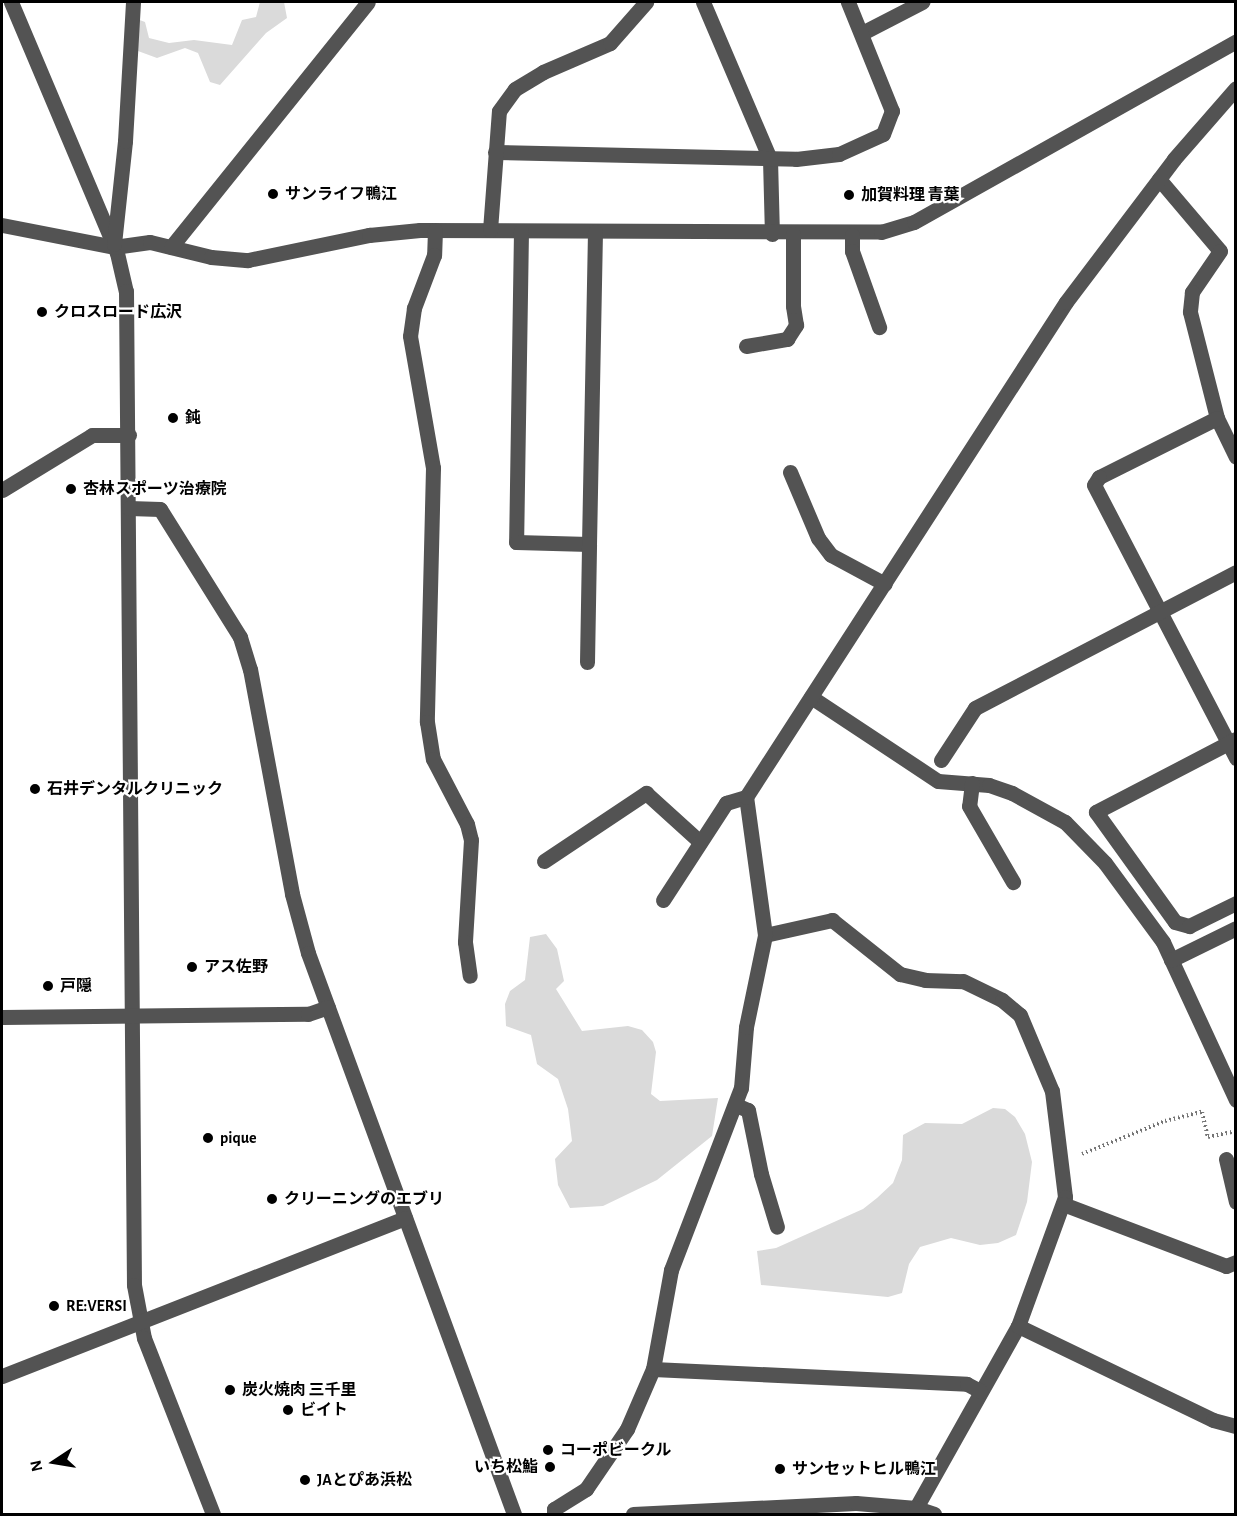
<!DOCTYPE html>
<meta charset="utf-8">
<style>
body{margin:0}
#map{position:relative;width:1237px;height:1516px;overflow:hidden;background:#fff;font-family:"Alegreya Sans","Noto Sans JP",sans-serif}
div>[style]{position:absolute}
.green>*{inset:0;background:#dadada}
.path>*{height:4px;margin-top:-2px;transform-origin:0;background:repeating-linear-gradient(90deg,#757575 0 1.5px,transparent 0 4.5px)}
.minor>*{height:15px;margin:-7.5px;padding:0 7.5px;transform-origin:7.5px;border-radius:7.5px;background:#535353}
.dots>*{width:16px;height:16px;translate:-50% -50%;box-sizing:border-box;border:3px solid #fff;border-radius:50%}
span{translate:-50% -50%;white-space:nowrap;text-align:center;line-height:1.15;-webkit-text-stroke:4.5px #fff;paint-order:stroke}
.poi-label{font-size:16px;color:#000;font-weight:700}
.left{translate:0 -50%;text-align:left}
.right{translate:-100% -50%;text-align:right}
.frame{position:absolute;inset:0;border:3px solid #000;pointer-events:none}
.north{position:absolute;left:24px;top:1432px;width:60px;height:60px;-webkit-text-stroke:4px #fff;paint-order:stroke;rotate:258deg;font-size:16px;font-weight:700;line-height:24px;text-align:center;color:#000}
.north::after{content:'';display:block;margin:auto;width:21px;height:27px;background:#000;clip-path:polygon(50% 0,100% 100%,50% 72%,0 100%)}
</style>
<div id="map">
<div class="green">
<i style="clip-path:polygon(260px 2px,284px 2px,287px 18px,266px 33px,220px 85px,210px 82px,198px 53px,185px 48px,157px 58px,138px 51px,137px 19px,145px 22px,149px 38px,169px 43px,194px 40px,232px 45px,242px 20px,256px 17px)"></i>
<i style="clip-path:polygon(546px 934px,557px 949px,564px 981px,556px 989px,582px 1031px,628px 1026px,642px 1030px,653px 1042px,656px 1052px,651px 1094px,660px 1101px,718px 1098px,712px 1136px,657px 1180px,603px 1206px,570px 1208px,558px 1185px,555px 1159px,572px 1141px,568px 1109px,558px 1079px,537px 1064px,531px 1035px,506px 1026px,505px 1004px,510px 991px,525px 980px,530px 937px)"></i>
<i style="clip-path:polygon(993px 1108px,1005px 1109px,1015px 1117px,1025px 1134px,1032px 1162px,1027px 1202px,1016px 1235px,998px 1243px,980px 1245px,951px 1238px,920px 1247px,909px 1264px,902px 1293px,888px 1297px,761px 1285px,757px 1251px,776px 1248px,863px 1209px,877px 1198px,893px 1183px,902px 1160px,903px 1135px,925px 1123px,962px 1124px)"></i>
</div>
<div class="path">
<i style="left:1082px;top:1154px;width:89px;rotate:-21.7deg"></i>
<i style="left:1165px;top:1121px;width:38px;rotate:-14deg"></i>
<i style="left:1202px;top:1112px;width:26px;rotate:77deg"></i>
<i style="left:1208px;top:1137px;width:29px;rotate:-12deg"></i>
</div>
<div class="minor">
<i style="left:11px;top:2px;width:272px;rotate:67.1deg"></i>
<i style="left:117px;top:253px;width:39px;rotate:77deg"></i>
<i style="left:126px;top:291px;width:994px;rotate:89.54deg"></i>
<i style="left:134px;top:1285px;width:54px;rotate:79.3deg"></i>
<i style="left:144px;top:1338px;width:189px;rotate:68.6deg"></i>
<i style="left:703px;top:2px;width:171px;rotate:66.9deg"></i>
<i style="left:770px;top:159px;width:75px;rotate:88.5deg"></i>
<i style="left:862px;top:33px;width:68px;rotate:-27.3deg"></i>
<i style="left:495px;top:152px;width:301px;rotate:1.3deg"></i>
<i style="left:796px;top:159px;width:43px;rotate:-6.6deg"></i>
<i style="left:839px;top:154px;width:48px;rotate:-24.4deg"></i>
<i style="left:883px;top:134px;width:25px;rotate:-69deg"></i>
<i style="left:892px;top:111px;width:118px;rotate:-112deg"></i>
<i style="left:1159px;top:179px;width:94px;rotate:49.7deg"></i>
<i style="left:1220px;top:251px;width:50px;rotate:124.3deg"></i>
<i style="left:1192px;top:292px;width:20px;rotate:96deg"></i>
<i style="left:1190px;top:312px;width:109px;rotate:75.7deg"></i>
<i style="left:1217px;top:418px;width:43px;rotate:64deg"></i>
<i style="left:2px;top:225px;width:114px;rotate:11.1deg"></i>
<i style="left:114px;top:247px;width:36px;rotate:-8deg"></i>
<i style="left:150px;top:242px;width:63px;rotate:13.8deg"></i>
<i style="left:211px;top:257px;width:37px;rotate:5deg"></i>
<i style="left:248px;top:260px;width:124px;rotate:-11.7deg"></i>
<i style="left:369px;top:235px;width:51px;rotate:-5.6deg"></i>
<i style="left:420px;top:230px;width:461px;rotate:0.2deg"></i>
<i style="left:881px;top:232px;width:34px;rotate:-17deg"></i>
<i style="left:914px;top:222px;width:369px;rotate:-29.3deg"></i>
<i style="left:435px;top:230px;width:25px;rotate:92deg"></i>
<i style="left:434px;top:255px;width:57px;rotate:110.7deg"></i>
<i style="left:414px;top:308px;width:28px;rotate:98deg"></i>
<i style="left:410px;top:336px;width:134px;rotate:80.1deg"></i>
<i style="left:433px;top:468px;width:254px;rotate:91.4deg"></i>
<i style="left:427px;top:722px;width:37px;rotate:81deg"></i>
<i style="left:433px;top:759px;width:73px;rotate:62.4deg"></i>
<i style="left:467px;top:824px;width:16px;rotate:76deg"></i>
<i style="left:471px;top:840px;width:102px;rotate:93.4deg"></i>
<i style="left:465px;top:942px;width:34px;rotate:82deg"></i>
<i style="left:490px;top:230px;width:119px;rotate:-85.7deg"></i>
<i style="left:499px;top:111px;width:27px;rotate:-54deg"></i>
<i style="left:515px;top:89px;width:33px;rotate:-31deg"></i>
<i style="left:543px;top:72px;width:73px;rotate:-23.4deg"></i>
<i style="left:610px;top:43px;width:55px;rotate:-48.7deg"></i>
<i style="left:521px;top:231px;width:311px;rotate:90.9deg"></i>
<i style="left:516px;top:542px;width:73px;rotate:1.6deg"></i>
<i style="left:589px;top:544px;width:312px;rotate:-88.9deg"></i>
<i style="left:852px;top:235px;width:16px;rotate:90deg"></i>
<i style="left:852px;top:251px;width:81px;rotate:70.4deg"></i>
<i style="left:114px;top:244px;width:104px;rotate:-83.9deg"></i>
<i style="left:125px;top:141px;width:139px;rotate:-86.7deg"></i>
<i style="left:171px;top:247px;width:314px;rotate:-51.2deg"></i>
<i style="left:746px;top:346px;width:42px;rotate:-9.7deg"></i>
<i style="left:787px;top:339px;width:17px;rotate:-57deg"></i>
<i style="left:796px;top:325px;width:19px;rotate:-99deg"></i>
<i style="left:793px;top:306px;width:72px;rotate:-90deg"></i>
<i style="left:1217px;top:418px;width:132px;rotate:153.4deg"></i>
<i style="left:1099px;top:477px;width:9px;rotate:122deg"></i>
<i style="left:1094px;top:485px;width:308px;rotate:62.5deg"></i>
<i style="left:790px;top:472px;width:72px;rotate:67deg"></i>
<i style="left:818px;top:538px;width:21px;rotate:53deg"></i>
<i style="left:831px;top:555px;width:61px;rotate:28.2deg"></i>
<i style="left:2px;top:490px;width:105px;rotate:-31.4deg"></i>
<i style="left:92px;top:435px;width:37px"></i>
<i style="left:129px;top:508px;width:31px;rotate:2deg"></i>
<i style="left:160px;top:509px;width:151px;rotate:58deg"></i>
<i style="left:240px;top:637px;width:34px;rotate:73deg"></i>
<i style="left:250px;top:669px;width:229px;rotate:79.4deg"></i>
<i style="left:292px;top:894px;width:61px;rotate:74.8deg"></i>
<i style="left:308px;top:953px;width:598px;rotate:69.84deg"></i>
<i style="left:587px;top:662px;width:118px;rotate:-89deg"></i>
<i style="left:811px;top:697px;width:152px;rotate:33.5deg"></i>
<i style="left:938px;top:781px;width:51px;rotate:4.5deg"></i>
<i style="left:989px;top:785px;width:24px;rotate:19deg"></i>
<i style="left:1012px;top:793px;width:60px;rotate:28.7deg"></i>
<i style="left:1065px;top:822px;width:57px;rotate:45.7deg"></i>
<i style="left:1105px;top:863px;width:98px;rotate:53.7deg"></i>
<i style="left:1163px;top:942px;width:174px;rotate:65.2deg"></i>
<i style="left:1236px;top:739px;width:158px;rotate:152.5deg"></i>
<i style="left:1096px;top:812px;width:135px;rotate:54.3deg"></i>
<i style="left:1175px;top:922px;width:15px;rotate:16deg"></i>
<i style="left:1189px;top:926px;width:52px;rotate:-26.1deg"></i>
<i style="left:941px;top:760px;width:62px;rotate:-56.8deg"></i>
<i style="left:975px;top:708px;width:294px;rotate:-27.5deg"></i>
<i style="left:972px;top:783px;width:23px;rotate:97deg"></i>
<i style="left:969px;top:806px;width:88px;rotate:59.9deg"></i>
<i style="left:544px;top:861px;width:123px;rotate:-33.7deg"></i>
<i style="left:646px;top:793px;width:73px;rotate:42.2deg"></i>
<i style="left:663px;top:900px;width:116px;rotate:-57deg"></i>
<i style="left:726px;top:803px;width:21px;rotate:-17deg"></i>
<i style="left:765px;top:935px;width:69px;rotate:-12.6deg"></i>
<i style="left:832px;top:920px;width:87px;rotate:38.5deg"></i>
<i style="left:900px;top:974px;width:26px;rotate:13deg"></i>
<i style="left:925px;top:980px;width:38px;rotate:2deg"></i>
<i style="left:963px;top:981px;width:43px;rotate:26deg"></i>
<i style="left:1002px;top:1000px;width:23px;rotate:40deg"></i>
<i style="left:1020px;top:1015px;width:82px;rotate:67.2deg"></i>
<i style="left:1052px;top:1091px;width:107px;rotate:83deg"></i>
<i style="left:1065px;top:1197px;width:137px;rotate:110deg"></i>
<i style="left:1018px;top:1326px;width:209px;rotate:119.3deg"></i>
<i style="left:1171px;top:960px;width:72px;rotate:-26.2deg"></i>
<i style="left:2px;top:1017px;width:306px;rotate:-0.6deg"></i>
<i style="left:308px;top:1014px;width:21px;rotate:-19deg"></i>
<i style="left:736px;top:1105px;width:13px;rotate:23deg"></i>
<i style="left:748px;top:1110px;width:65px;rotate:78.5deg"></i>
<i style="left:761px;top:1174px;width:55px;rotate:73.2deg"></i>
<i style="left:1226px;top:1159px;width:44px;rotate:76.9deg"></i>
<i style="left:1063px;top:1204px;width:174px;rotate:20.8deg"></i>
<i style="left:1226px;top:1266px;width:11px;rotate:-22deg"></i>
<i style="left:1018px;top:1326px;width:216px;rotate:25.7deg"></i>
<i style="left:1213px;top:1420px;width:24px;rotate:15deg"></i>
<i style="left:653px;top:1369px;width:314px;rotate:2.7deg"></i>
<i style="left:967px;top:1384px;width:15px;rotate:28deg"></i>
<i style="left:2px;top:1376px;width:433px;rotate:-21.4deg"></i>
<i style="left:554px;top:1514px;width:5px;rotate:-90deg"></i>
<i style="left:554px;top:1509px;width:38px;rotate:-32deg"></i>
<i style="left:586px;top:1489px;width:73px;rotate:-55.7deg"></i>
<i style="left:627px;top:1429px;width:65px;rotate:-66.6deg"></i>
<i style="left:653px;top:1369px;width:101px;rotate:-79.7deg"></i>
<i style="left:671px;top:1270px;width:195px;rotate:-69deg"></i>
<i style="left:741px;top:1088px;width:61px;rotate:-85.3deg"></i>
<i style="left:746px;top:1027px;width:94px;rotate:-78.3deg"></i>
<i style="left:765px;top:935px;width:139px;rotate:-97.8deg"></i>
<i style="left:746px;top:797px;width:589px;rotate:-57.12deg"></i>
<i style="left:1066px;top:302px;width:179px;rotate:-52.9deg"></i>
<i style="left:1174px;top:159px;width:94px;rotate:-48.9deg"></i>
<i style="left:633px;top:1514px;width:223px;rotate:-2.8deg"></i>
<i style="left:856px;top:1503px;width:60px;rotate:4.8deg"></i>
<i style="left:916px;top:1508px;width:19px;rotate:18deg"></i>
</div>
<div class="dots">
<i style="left:273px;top:194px;background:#000"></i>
<i style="left:849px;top:195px;background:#000"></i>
<i style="left:42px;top:312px;background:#000"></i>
<i style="left:173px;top:418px;background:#000"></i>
<i style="left:71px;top:489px;background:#000"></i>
<i style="left:35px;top:789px;background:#000"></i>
<i style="left:192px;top:967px;background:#000"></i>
<i style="left:48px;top:986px;background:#000"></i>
<i style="left:208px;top:1138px;background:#000"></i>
<i style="left:272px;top:1199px;background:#000"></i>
<i style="left:54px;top:1306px;background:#000"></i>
<i style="left:230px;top:1390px;background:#000"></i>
<i style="left:288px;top:1410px;background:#000"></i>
<i style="left:548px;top:1450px;background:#000"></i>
<i style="left:550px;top:1467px;background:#000"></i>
<i style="left:780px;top:1469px;background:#000"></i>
<i style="left:305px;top:1480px;background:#000"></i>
</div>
<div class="poi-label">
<span class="left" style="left:285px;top:194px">サンライフ鴨江</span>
<span class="left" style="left:861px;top:195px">加賀料理 青葉</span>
<span class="left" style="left:54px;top:312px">クロスロード広沢</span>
<span class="left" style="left:185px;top:418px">鈍</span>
<span class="left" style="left:83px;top:489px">杏林スポーツ治療院</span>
<span class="left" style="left:47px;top:789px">石井デンタルクリニック</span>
<span class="left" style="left:204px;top:967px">アス佐野</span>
<span class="left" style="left:60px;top:986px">戸隠</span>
<span class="left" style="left:220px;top:1138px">pique</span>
<span class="left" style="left:284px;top:1199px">クリーニングのエブリ</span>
<span class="left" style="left:66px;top:1306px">RE:VERSI</span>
<span class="left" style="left:242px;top:1390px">炭火焼肉 三千里</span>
<span class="left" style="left:300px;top:1410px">ビイト</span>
<span class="left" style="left:560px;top:1450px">コーポビークル</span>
<span class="right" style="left:538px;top:1467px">いち松鮨</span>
<span class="left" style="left:792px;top:1469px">サンセットヒル鴨江</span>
<span class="left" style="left:317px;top:1480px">JAとぴあ浜松</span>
</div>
<div class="frame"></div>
<div class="north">N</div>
</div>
